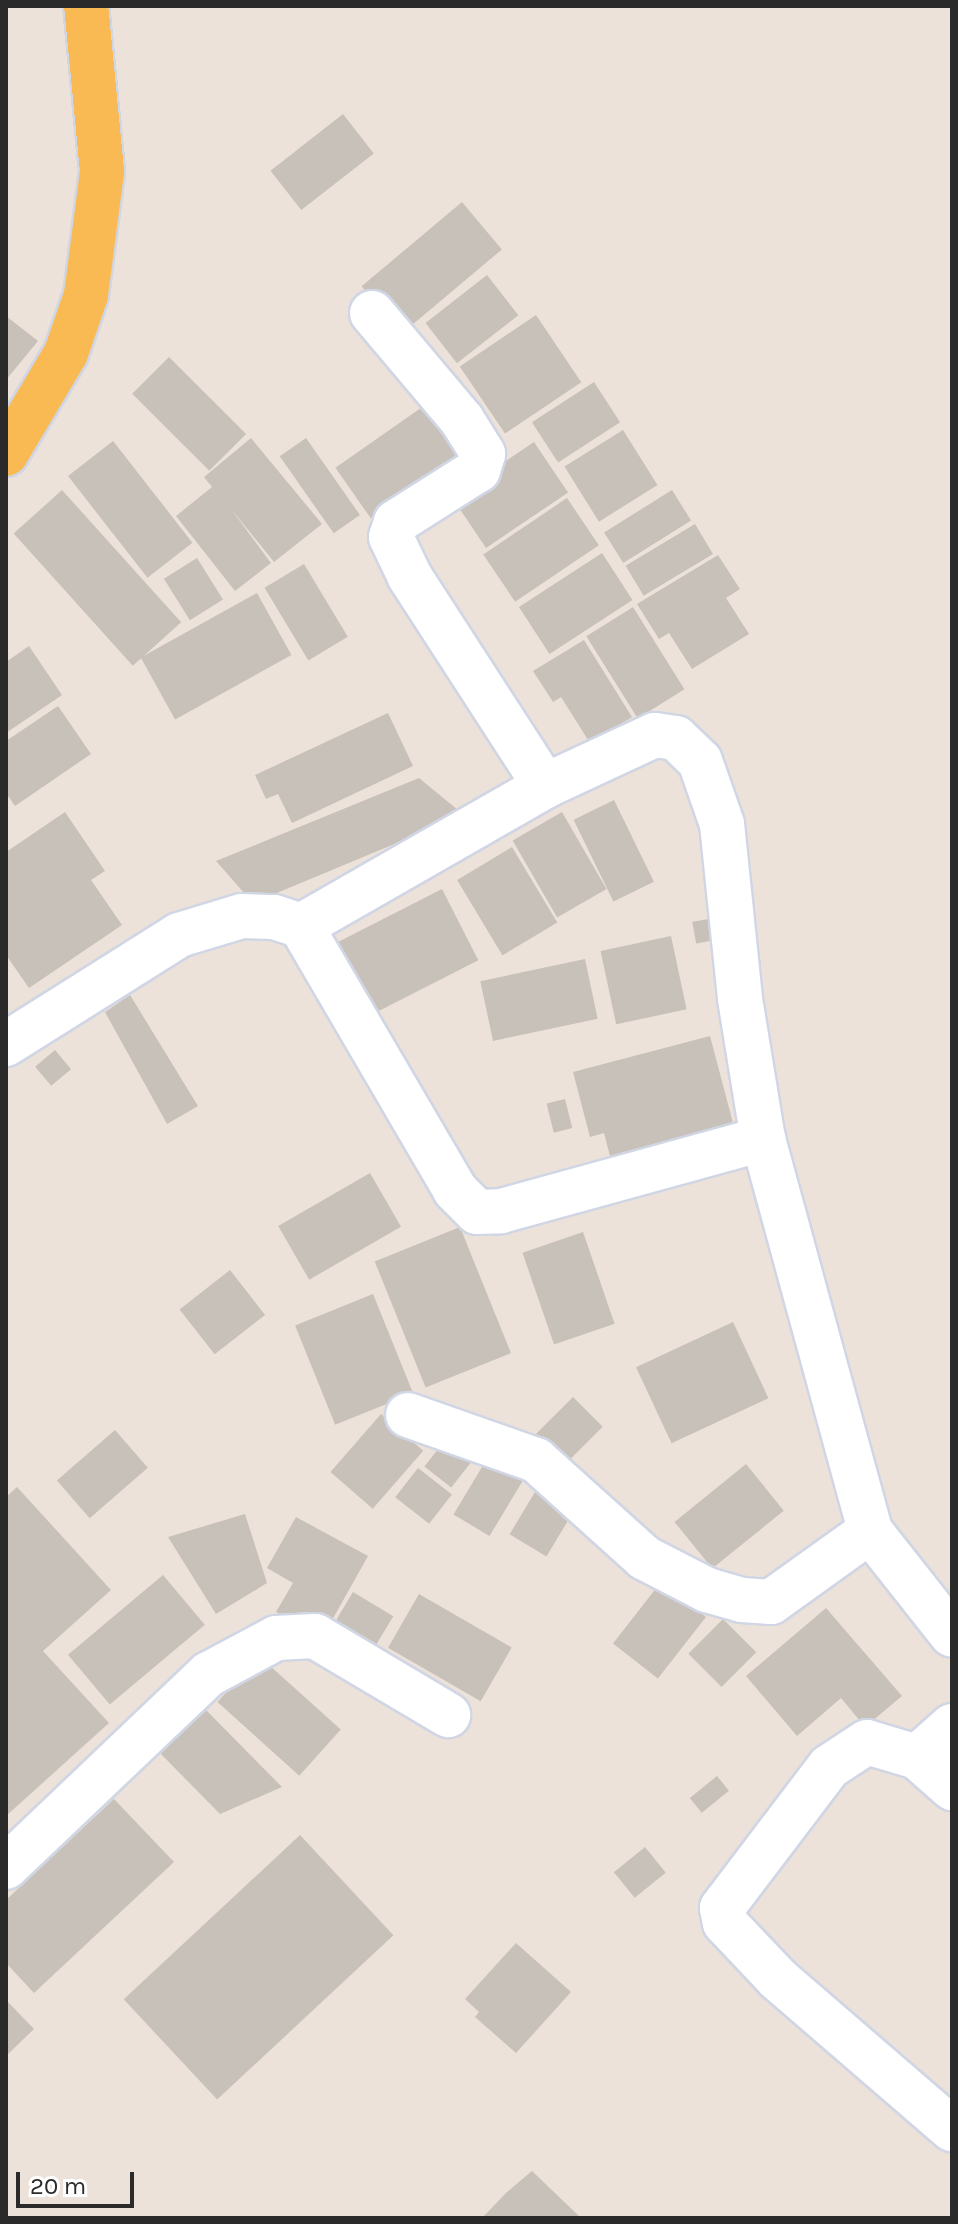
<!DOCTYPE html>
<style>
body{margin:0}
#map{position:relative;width:958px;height:2224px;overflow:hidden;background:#ede2da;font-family:Karla,sans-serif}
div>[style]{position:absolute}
.building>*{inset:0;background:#c7c1b9;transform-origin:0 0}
.roads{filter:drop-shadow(2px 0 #d0d6e4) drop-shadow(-2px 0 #d0d6e4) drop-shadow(0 2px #d0d6e4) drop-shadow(0 -2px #d0d6e4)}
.minor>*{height:44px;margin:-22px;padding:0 22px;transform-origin:22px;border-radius:22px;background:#fff}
.major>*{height:44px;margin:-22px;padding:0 22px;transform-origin:22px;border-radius:22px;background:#f9ba53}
span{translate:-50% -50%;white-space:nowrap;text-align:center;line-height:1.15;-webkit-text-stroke:8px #fff;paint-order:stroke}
.frame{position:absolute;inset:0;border:8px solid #2a2a2a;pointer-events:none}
.scale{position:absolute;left:16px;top:2172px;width:118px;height:36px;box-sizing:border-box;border:4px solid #2a2a2a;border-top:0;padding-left:10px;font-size:24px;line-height:28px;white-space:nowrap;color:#2a2a2a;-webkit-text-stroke:6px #fff;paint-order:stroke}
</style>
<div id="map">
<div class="building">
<i style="left:343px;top:114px;width:50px;height:92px;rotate:52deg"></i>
<i style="left:462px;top:202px;width:62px;height:131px;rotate:50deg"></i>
<i style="left:487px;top:275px;width:51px;height:78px;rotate:52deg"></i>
<i style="left:536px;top:315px;width:81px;height:92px;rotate:56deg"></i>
<i style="clip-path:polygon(6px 316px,38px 341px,6px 380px)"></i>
<i style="left:169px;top:357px;width:109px;height:52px;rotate:45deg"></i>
<i style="left:594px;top:382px;width:48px;height:74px;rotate:57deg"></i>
<i style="left:428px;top:403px;width:62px;height:113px;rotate:55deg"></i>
<i style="left:623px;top:430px;width:65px;height:69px;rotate:58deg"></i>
<i style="clip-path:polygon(251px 438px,322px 524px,274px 562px,231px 509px,271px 563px,235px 591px,176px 516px,212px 487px,204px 477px)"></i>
<i style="left:306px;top:438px;width:94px;height:32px;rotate:55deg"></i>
<i style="left:113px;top:441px;width:129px;height:57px;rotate:52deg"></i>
<i style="left:534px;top:442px;width:61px;height:99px;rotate:56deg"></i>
<i style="left:62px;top:490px;width:178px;height:65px;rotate:48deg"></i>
<i style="left:672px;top:490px;width:36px;height:80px;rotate:58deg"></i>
<i style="left:567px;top:498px;width:57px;height:101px;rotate:56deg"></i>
<i style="left:695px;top:524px;width:35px;height:81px;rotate:59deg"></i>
<i style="left:602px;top:553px;width:56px;height:99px;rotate:57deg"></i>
<i style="clip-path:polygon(718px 555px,740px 589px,726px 598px,749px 634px,692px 669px,669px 633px,659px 639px,637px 604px)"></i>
<i style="left:197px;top:558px;width:49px;height:39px;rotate:58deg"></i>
<i style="left:304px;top:564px;width:85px;height:46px;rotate:59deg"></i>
<i style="left:257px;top:593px;width:71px;height:133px;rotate:61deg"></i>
<i style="left:633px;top:607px;width:97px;height:55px;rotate:58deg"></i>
<i style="clip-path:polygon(584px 640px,632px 717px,590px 743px,561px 697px,553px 702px,533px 671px)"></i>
<i style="clip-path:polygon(29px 646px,62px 695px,6px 733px,6px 662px)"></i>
<i style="clip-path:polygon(58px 706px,91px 754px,15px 806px,6px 793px,6px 741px)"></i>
<i style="clip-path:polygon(388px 713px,413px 766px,292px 823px,278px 794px,266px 799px,255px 775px)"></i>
<i style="clip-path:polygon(419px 778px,464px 815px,253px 903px,216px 861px)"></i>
<i style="left:614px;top:800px;width:91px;height:45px;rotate:64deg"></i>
<i style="clip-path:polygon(65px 812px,105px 871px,91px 880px,122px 925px,29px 988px,6px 955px,6px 852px)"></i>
<i style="left:562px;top:812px;width:89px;height:57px;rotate:60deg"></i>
<i style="left:512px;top:847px;width:88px;height:64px;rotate:59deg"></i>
<i style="left:442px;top:889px;width:80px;height:120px;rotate:63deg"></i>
<i style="left:714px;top:918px;width:22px;height:22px;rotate:80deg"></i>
<i style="left:671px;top:936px;width:75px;height:72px;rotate:78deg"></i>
<i style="left:585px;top:959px;width:61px;height:107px;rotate:78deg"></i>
<i style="clip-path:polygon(130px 995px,198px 1106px,167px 1124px,105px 1012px)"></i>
<i style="clip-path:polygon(710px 1036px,733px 1123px,610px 1156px,604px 1133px,590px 1137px,573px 1072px)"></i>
<i style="left:55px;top:1050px;width:25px;height:26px;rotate:50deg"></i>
<i style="left:565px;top:1099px;width:30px;height:19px;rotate:76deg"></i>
<i style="left:370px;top:1173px;width:62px;height:106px;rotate:60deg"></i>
<i style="left:460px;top:1227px;width:136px;height:92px;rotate:68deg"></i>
<i style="left:583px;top:1232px;width:97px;height:64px;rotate:71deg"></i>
<i style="left:230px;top:1270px;width:57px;height:64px;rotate:52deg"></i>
<i style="left:373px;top:1294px;width:107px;height:84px;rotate:68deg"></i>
<i style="left:733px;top:1322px;width:84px;height:107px;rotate:65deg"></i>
<i style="left:573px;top:1397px;width:42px;height:57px;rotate:45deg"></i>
<i style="left:381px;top:1414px;width:56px;height:77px;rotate:41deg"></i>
<i style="left:115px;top:1430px;width:50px;height:77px;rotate:49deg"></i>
<i style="left:446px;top:1439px;width:34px;height:35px;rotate:38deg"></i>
<i style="left:488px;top:1457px;width:42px;height:67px;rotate:31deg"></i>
<i style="left:746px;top:1464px;width:60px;height:92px;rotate:51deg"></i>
<i style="left:418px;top:1468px;width:43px;height:37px;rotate:38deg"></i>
<i style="left:541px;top:1482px;width:43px;height:61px;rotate:31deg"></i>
<i style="clip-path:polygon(17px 1487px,111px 1590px,43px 1651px,109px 1723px,6px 1816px,6px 1497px)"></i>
<i style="clip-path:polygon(245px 1514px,267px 1583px,216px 1614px,168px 1537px)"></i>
<i style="clip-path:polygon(296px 1517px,368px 1556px,322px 1638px,276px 1612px,293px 1583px,267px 1568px)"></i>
<i style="left:163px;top:1575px;width:65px;height:124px;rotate:50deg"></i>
<i style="left:661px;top:1582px;width:57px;height:78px;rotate:38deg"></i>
<i style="left:353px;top:1592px;width:47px;height:44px;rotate:31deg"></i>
<i style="left:419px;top:1594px;width:107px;height:62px;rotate:30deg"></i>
<i style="clip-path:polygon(826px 1608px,902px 1696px,865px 1727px,841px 1698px,797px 1736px,746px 1676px)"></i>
<i style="left:723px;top:1619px;width:47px;height:49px;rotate:45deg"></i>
<i style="left:259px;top:1656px;width:110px;height:62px;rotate:42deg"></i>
<i style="clip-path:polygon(205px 1709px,282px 1787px,220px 1814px,160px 1753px)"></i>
<i style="left:717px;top:1776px;width:19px;height:35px;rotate:51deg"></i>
<i style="clip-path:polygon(114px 1799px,174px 1862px,34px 1993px,6px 1963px,6px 1900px)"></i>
<i style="left:300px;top:1835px;width:137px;height:241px;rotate:47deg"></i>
<i style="left:645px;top:1847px;width:33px;height:40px;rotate:51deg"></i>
<i style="clip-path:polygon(516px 1943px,571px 1992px,516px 2053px,475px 2017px,479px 2012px,465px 1999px)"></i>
<i style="clip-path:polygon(6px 2000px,34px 2029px,6px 2056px)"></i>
<i style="clip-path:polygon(532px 2171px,581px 2218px,482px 2218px,506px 2193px)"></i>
</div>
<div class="roads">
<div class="minor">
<i style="left:372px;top:313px;width:140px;rotate:49.9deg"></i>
<i style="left:462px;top:420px;width:40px;rotate:58deg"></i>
<i style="left:483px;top:454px;width:17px;rotate:107deg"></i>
<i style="left:478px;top:470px;width:97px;rotate:147.6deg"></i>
<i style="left:396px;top:522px;width:16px;rotate:108deg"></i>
<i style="left:391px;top:537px;width:44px;rotate:64.6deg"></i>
<i style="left:410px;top:577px;width:249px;rotate:57.1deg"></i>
<i style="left:301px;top:926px;width:281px;rotate:-29.8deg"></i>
<i style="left:545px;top:786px;width:121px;rotate:-24.9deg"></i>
<i style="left:655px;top:735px;width:21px;rotate:8deg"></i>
<i style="left:676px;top:738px;width:33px;rotate:44deg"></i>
<i style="left:700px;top:761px;width:67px;rotate:70.8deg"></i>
<i style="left:722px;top:824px;width:176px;rotate:84.1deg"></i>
<i style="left:740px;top:999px;width:142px;rotate:80.7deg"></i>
<i style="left:6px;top:1044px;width:204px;rotate:-32.2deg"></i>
<i style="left:179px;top:935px;width:66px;rotate:-16.8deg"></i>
<i style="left:242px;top:916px;width:32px;rotate:2deg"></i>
<i style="left:274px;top:917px;width:28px;rotate:18deg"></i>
<i style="left:301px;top:926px;width:306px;rotate:59.7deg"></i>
<i style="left:455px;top:1190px;width:31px;rotate:45deg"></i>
<i style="left:477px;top:1212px;width:24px;rotate:-2deg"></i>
<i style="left:501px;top:1211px;width:272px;rotate:-15.4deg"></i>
<i style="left:763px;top:1139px;width:406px;rotate:74.7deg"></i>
<i style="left:870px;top:1531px;width:132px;rotate:51.7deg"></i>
<i style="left:408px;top:1415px;width:136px;rotate:19.4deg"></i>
<i style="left:536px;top:1460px;width:147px;rotate:42deg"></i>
<i style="left:645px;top:1558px;width:70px;rotate:27.3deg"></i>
<i style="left:707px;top:1590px;width:36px;rotate:16deg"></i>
<i style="left:742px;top:1600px;width:29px;rotate:4deg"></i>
<i style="left:771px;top:1602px;width:122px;rotate:-35.6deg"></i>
<i style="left:952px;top:1726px;width:47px;rotate:138.5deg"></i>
<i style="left:917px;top:1757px;width:47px;rotate:41.5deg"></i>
<i style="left:917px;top:1757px;width:52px;rotate:-163.3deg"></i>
<i style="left:867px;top:1742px;width:45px;rotate:146.7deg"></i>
<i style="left:829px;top:1767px;width:177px;rotate:127.2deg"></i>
<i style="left:722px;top:1908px;width:15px;rotate:79deg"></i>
<i style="left:725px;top:1923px;width:77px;rotate:46.6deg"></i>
<i style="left:778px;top:1979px;width:230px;rotate:40.8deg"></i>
<i style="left:6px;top:1867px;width:280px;rotate:-43.6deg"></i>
<i style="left:209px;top:1674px;width:76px;rotate:-28.2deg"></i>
<i style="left:276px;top:1638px;width:39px;rotate:-3deg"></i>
<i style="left:315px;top:1636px;width:155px;rotate:30.7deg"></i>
</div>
<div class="major">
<i style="left:6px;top:454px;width:117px;rotate:-59.3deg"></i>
<i style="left:66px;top:353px;width:61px;rotate:-71deg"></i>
<i style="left:86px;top:295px;width:125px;rotate:-82.6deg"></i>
<i style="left:102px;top:171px;width:166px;rotate:-95.5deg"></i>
</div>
</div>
<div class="frame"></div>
<div class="scale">20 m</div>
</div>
